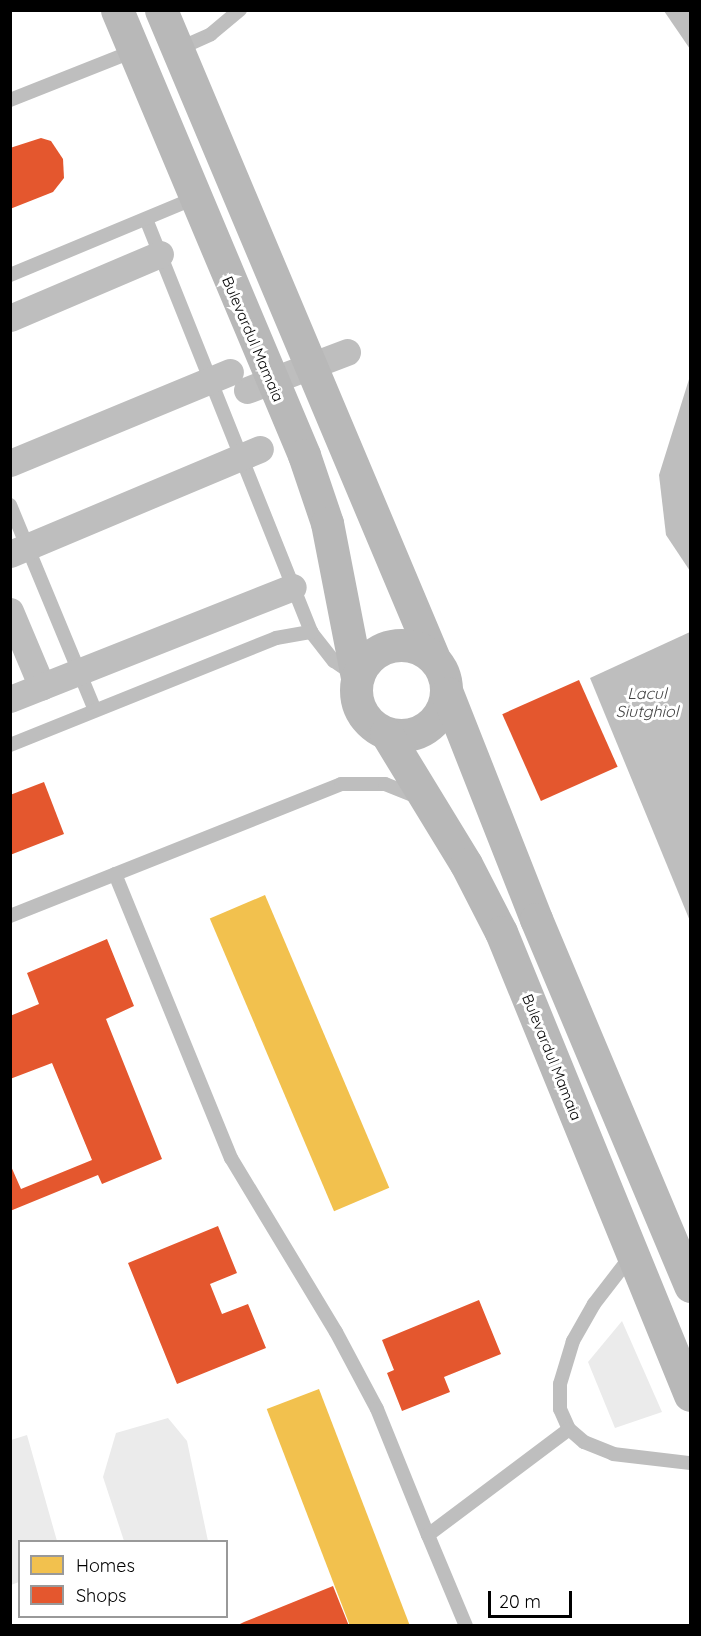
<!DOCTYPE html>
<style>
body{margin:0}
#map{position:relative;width:701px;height:1636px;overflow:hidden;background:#fff;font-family:Quicksand,sans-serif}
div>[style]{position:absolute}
.green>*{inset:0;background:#ebebeb}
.water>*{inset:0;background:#bebebe}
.homes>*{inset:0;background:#f2c14e;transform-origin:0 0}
.shops>*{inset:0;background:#e4572e;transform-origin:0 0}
.lane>*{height:14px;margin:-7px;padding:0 7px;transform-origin:7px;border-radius:7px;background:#bebebe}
.street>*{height:27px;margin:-13.5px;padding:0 13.5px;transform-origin:13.5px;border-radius:13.5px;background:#bebebe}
.secondary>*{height:33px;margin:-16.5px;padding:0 16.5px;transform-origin:16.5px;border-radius:16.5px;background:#b8b8b8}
.secondary>.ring{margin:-16.5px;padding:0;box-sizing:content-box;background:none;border:33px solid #b8b8b8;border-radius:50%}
span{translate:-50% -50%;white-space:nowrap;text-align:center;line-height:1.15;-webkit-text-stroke:6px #fff;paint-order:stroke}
.street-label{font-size:15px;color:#000}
.water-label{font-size:16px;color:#434343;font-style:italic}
.frame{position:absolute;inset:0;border:12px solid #000;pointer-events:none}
.legend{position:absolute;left:18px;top:1540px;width:210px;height:78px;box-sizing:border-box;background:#fff;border:2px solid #999;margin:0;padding:8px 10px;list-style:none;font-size:18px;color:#000}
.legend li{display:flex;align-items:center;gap:12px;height:30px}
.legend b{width:30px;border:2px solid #999}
.scale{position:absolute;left:488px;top:1591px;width:84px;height:27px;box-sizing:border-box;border:3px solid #000;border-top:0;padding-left:8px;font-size:18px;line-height:21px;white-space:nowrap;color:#000;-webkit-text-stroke:4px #fff;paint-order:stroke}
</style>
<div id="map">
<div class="green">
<i style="clip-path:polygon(622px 1321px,662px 1412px,615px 1428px,588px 1362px)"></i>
<i style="clip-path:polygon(168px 1418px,187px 1441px,208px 1541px,124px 1541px,103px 1477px,116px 1433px)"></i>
<i style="clip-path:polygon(27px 1435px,57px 1541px,20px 1542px,19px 1582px,11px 1585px,11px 1440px)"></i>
</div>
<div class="water">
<i style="clip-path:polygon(664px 11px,690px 11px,690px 49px)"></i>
<i style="clip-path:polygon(690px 376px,690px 571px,666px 535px,659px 475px)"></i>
<i style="clip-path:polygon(690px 632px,690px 921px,590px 678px)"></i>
</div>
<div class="homes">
<i style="left:265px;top:895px;width:318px;height:60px;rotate:67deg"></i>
<i style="left:319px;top:1389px;width:255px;height:56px;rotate:69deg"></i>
</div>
<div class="shops">
<i style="clip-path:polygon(41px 138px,51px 141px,63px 159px,64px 178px,53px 192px,10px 209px,10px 148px)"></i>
<i style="left:579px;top:680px;width:95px;height:84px;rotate:66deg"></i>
<i style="clip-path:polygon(44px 782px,64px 834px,10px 855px,10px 795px)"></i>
<i style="clip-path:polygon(107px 939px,134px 1006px,106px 1019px,162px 1159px,102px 1184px,98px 1175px,10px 1211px,10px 1164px,21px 1189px,92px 1160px,52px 1063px,10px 1079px,10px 1016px,39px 1004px,27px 973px)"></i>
<i style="clip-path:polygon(218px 1226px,237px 1273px,210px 1284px,222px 1314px,248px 1304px,266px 1348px,177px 1384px,128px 1263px)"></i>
<i style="clip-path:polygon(479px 1300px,501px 1354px,444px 1377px,450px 1392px,402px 1411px,387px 1373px,394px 1370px,382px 1340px)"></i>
<i style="clip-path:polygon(333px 1586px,349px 1626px,236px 1626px,244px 1622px)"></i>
</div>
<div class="lane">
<i style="left:178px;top:49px;width:36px;rotate:-24deg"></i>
<i style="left:211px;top:34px;width:38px;rotate:-40deg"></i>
<i style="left:10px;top:100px;width:133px;rotate:-21.6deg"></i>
<i style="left:146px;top:219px;width:445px;rotate:68.2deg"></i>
<i style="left:311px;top:632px;width:37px;rotate:52deg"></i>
<i style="left:334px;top:661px;width:23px;rotate:34deg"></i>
<i style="left:10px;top:275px;width:198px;rotate:-22.6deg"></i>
<i style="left:10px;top:505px;width:222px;rotate:67.5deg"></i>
<i style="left:10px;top:745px;width:287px;rotate:-21.9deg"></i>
<i style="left:276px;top:638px;width:36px;rotate:-10deg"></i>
<i style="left:115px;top:874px;width:307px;rotate:67.8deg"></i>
<i style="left:231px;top:1158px;width:203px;rotate:58.9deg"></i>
<i style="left:336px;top:1332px;width:87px;rotate:62deg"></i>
<i style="left:377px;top:1409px;width:136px;rotate:68deg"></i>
<i style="left:10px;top:916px;width:356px;rotate:-21.7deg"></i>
<i style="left:341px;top:784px;width:44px"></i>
<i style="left:385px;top:784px;width:35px;rotate:22deg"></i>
<i style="left:631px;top:1256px;width:61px;rotate:127.6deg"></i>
<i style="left:594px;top:1304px;width:43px;rotate:119.6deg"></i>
<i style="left:573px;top:1341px;width:45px;rotate:106.8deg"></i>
<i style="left:560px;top:1384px;width:25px;rotate:90deg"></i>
<i style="left:560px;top:1409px;width:22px;rotate:66deg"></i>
<i style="left:569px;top:1429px;width:20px;rotate:41deg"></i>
<i style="left:584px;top:1442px;width:31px;rotate:22deg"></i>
<i style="left:613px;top:1454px;width:78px;rotate:6.7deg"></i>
<i style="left:466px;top:1626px;width:99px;rotate:-112.7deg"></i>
<i style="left:428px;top:1535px;width:176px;rotate:-36.9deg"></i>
</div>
<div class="street">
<i style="left:10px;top:318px;width:163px;rotate:-23.1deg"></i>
<i style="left:247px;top:390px;width:107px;rotate:-20.8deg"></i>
<i style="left:10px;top:463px;width:238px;rotate:-22.5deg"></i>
<i style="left:10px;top:554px;width:271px;rotate:-22.8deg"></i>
<i style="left:10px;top:611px;width:82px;rotate:67.2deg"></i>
<i style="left:10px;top:699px;width:304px;rotate:-21.6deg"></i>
</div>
<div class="secondary">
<i style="left:117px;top:10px;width:483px;rotate:67.2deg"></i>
<i style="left:304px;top:455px;width:72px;rotate:71.3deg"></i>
<i style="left:327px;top:523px;width:157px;rotate:79deg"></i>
<i style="left:161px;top:10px;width:701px;rotate:67.17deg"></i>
<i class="ring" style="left:356px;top:645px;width:57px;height:57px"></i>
<i style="left:447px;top:693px;width:243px;rotate:68.5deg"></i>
<i style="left:536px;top:919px;width:398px;rotate:67.2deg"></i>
<i style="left:386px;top:733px;width:153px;rotate:58.6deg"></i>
<i style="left:466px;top:864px;width:76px;rotate:62.8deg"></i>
<i style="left:501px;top:932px;width:500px;rotate:67.79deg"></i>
</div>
<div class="street-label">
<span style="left:253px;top:339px;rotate:67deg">Bulevardul Mamaia</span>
<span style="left:552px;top:1057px;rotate:68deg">Bulevardul Mamaia</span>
</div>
<div class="water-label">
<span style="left:647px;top:702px">Lacul<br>Siutghiol</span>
</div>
<div class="frame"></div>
<ul class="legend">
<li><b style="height:16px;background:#f2c14e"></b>Homes</li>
<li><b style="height:16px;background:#e4572e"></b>Shops</li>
</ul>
<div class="scale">20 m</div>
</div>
